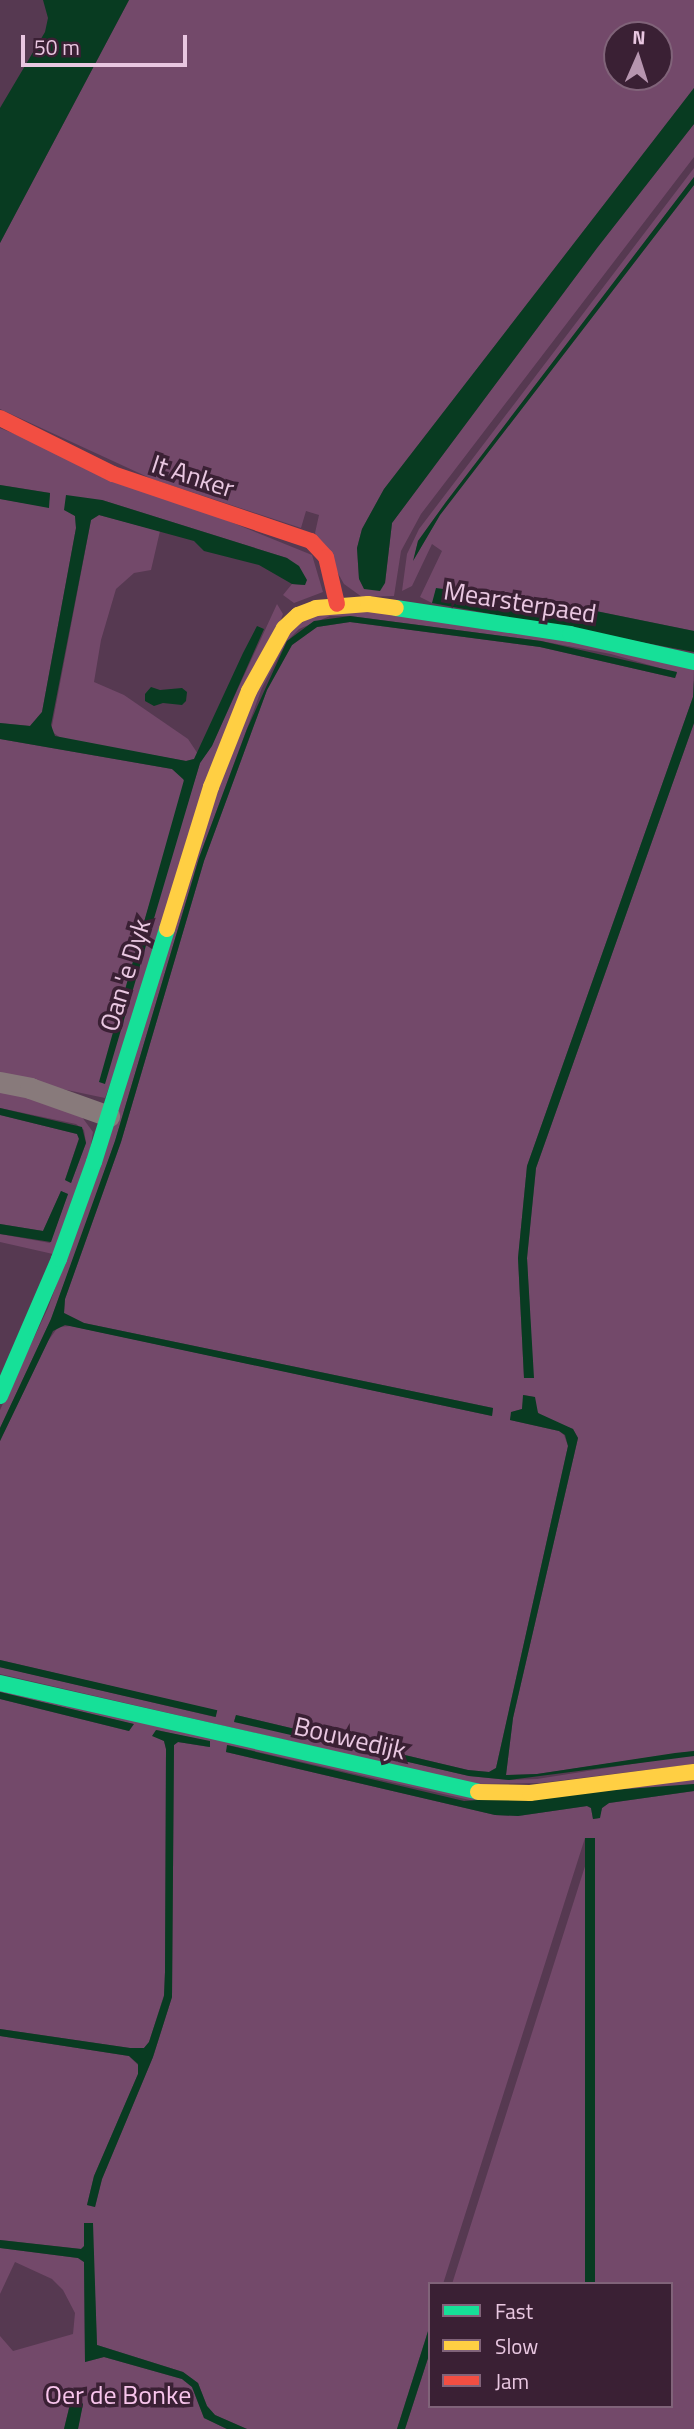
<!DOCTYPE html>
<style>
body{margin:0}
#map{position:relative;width:694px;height:2429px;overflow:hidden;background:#563951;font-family:"Titillium Web",sans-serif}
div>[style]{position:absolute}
.green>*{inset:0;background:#73496a}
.water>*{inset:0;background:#083b21;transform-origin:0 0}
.street>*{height:21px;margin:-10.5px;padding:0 10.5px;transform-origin:10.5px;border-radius:10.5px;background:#887a7b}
.fast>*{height:16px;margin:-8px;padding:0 8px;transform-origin:8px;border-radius:8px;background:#16e098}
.slow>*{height:16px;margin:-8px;padding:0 8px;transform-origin:8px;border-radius:8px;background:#ffcf43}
.jam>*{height:16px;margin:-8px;padding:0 8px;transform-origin:8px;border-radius:8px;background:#f24e42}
span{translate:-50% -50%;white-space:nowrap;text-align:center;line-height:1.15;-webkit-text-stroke:7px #3a2034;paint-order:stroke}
.street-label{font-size:26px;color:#e9c7e1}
.park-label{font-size:26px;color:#f8c5ec}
.legend{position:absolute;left:428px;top:2282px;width:245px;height:126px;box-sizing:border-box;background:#3a2034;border:2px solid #806379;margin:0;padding:9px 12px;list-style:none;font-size:21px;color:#e9c7e1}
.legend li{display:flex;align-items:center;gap:14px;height:35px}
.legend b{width:35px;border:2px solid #806379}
.north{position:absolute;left:603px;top:21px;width:70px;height:70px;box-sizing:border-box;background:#3a2034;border:2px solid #806379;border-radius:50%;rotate:3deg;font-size:19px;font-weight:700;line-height:28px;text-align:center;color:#e9c7e1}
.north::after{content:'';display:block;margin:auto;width:24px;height:32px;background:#b695af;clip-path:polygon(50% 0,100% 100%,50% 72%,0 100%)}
.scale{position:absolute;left:21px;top:35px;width:166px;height:32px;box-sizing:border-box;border:4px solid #e9c7e1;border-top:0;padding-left:9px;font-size:21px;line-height:24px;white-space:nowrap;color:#e9c7e1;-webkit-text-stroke:5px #3a2034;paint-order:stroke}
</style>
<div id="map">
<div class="green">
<i style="clip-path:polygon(evenodd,129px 0,694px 0,694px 88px,384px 489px,362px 529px,357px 548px,359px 579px,385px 583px,392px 523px,597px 248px,694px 124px,694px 157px,421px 514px,401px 551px,394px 596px,362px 597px,344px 584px,315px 533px,319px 515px,306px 511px,301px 528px,152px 479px,0 409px,0 243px,129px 0,617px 35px,659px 35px,659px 77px,617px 77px,617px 35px)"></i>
<i style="clip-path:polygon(694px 168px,694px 177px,446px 502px,418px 541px,414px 559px,440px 515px,694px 185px,694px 631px,581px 608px,432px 603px,420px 597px,442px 551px,432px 544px,412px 586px,402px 591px,407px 554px,419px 529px)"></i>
<i style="clip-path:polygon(0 428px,312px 555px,323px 592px,294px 603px,283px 595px,292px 584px,304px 585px,287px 558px,102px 500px,70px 511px,75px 516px,76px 528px,42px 712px,30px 726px,0 723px,0 499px,48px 507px,50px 493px,0 485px)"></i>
<i style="clip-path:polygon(99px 515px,160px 531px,151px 570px,134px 573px,116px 589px,101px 640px,94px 682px,124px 695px,188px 739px,198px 754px,194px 759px,186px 761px,62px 739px,51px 731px,91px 520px)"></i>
<i style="clip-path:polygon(277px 604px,283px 614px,105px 1098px,0 1076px,0 739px,172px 769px,182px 775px,185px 785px,179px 808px,139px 938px,145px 941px,200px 763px,212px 745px)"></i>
<i style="clip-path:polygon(338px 609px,368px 610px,569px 639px,694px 667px,693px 697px,527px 1166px,518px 1258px,524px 1378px,533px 1378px,527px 1258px,536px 1168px,694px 723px,694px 1751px,537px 1774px,506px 1775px,513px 1718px,578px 1438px,573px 1429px,543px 1418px,535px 1409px,534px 1397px,524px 1395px,522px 1409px,512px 1412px,510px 1420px,559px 1431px,564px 1435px,568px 1446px,496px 1768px,489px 1772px,468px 1770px,236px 1715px,234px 1721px,469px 1776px,508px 1780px,537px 1779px,676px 1757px,694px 1756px,694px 1764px,540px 1783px,475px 1784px,0 1674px,0 1667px,215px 1717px,217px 1711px,0 1660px,0 1441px,48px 1341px,58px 1327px,71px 1326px,492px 1416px,493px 1408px,84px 1323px,64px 1313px,65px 1299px,121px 1142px,204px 861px,267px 690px,292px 645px,317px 627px,350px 622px,540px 647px,675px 678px,677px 673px,611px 654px,541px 641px,350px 616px,330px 616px,299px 629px,287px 641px,262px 688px,199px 858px,115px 1141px,88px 1219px,51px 1319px,0 1428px,0 1410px,48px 1308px,101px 1162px,197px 848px,254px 692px,267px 662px,288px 633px,312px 615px)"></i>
<i style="clip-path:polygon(0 1088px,50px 1100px,79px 1113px,93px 1132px,89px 1157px,53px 1254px,0 1242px,0 1234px,50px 1243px,68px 1194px,61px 1191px,43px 1231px,0 1224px,0 1115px,77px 1134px,79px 1138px,65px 1180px,71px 1183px,86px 1143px,84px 1130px,76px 1124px,0 1108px)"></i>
<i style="clip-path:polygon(0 1687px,477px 1799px,530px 1799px,694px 1778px,694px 1784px,517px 1807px,496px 1806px,228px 1745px,226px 1752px,495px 1815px,518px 1816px,587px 1806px,591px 1808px,593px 1819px,599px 1818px,602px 1808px,609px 1803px,694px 1791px,694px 2429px,405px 2429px,430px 2352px,430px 2406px,671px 2406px,671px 2284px,452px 2284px,594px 1838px,585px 1838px,443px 2284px,430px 2284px,430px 2325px,397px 2429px,247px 2429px,215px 2415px,207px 2406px,198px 2383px,183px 2372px,97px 2345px,92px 2223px,84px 2223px,84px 2247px,81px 2249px,0 2240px,0 2036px,129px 2056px,138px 2065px,138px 2074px,94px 2176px,87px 2205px,95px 2207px,102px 2179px,153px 2057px,172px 1997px,174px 1745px,178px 1742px,209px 1747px,210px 1742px,157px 1730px,153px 1735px,164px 1741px,166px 1749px,165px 1972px,164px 1995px,149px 2042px,144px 2048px,130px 2048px,0 2029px,0 1699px,129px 1731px,133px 1724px,0 1692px)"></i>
<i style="clip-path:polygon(0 2248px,78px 2258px,84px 2262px,85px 2362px,104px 2357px,182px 2379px,192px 2387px,204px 2418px,227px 2429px,78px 2429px,83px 2404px,71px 2400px,64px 2429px,0 2429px,0 2336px,13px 2351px,73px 2334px,75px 2313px,63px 2290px,52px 2279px,15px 2262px,0 2294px)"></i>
</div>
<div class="water">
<i style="clip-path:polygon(43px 0,129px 0,0 243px,0 108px,45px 32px,48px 18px)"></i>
<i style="clip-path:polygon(694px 88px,694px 124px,597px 248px,392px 523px,385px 583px,380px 591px,364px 589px,359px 579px,357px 548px,362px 529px,384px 489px)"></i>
<i style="clip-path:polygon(694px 177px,694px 185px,440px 515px,413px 561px,418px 541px,446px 502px)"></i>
<i style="clip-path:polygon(0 485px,50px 493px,49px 508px,0 499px)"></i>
<i style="clip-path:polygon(66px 495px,102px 500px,287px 558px,299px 566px,307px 580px,305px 585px,292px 584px,259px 565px,204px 551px,194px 541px,99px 515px,91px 520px,51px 725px,55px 736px,186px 761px,194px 759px,243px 653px,257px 626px,264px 629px,212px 746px,200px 763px,105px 1084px,99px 1082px,184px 780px,172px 769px,0 739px,0 723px,30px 726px,42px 712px,76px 528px,75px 516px,64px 510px)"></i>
<i style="clip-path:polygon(436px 588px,581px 608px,694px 631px,694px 652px,432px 603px)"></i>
<i style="clip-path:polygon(350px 616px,541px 641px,677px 672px,675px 678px,540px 647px,350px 622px,317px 627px,292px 645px,267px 690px,204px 861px,121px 1142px,65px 1299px,64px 1313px,84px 1323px,493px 1408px,492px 1416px,65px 1325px,53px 1331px,0 1441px,0 1428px,51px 1319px,115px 1141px,199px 858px,247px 729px,287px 641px,314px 621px)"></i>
<i style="clip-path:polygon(694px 680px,694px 723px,536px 1168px,527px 1258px,534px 1378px,524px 1378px,518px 1258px,527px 1166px,693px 697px)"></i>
<i style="clip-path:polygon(151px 687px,160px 690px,182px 688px,187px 692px,186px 701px,182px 705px,163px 703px,154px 706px,145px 701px,145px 694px)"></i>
<i style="clip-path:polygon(0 1108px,82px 1127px,86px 1143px,71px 1183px,65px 1180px,79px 1139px,77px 1134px,0 1115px)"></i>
<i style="clip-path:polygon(61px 1191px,68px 1194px,51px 1242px,0 1234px,0 1224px,43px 1231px)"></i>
<i style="clip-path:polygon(523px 1395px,535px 1397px,538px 1413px,573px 1429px,578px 1438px,513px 1718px,506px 1775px,537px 1774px,675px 1753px,694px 1751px,694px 1756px,509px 1780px,469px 1776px,234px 1722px,236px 1715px,468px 1770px,489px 1772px,496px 1768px,568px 1446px,565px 1435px,559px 1431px,510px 1420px,511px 1412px,522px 1409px)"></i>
<i style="left:0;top:1660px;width:223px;height:7px;rotate:13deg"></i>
<i style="clip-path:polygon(0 1692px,134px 1724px,129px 1731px,0 1699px)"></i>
<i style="clip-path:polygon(156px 1730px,210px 1741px,210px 1747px,178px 1742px,174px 1745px,172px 1997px,153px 2057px,102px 2179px,95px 2207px,87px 2205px,94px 2176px,138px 2074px,138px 2064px,129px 2056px,0 2036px,0 2029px,130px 2048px,144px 2048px,149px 2042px,164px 1996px,165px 1972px,166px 1749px,164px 1741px,152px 1736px)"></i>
<i style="clip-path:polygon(227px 1745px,464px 1801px,694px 1784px,694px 1791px,609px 1803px,602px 1808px,600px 1818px,593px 1819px,591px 1808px,587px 1806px,518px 1816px,495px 1815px,226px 1752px)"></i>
<i style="left:585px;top:1838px;width:10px;height:468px"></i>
<i style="clip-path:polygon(84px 2223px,93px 2223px,97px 2345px,183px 2372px,198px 2383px,207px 2406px,215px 2415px,247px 2429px,227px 2429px,204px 2418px,192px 2387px,182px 2379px,104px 2357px,85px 2362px,84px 2262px,78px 2258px,0 2248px,0 2240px,81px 2249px,84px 2246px)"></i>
<i style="clip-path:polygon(430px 2325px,430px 2352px,405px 2429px,397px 2429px)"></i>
<i style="clip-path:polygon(71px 2400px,79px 2400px,83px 2404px,78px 2429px,64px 2429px)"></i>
</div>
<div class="street">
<i style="left:0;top:1082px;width:31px;rotate:11deg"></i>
<i style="left:30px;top:1088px;width:84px;rotate:19.5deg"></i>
</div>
<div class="fast">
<i style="left:396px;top:608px;width:176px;rotate:8.5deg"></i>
<i style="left:570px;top:634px;width:127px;rotate:12.7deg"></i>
<i style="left:0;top:1396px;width:149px;rotate:-66.7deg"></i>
<i style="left:59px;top:1259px;width:103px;rotate:-70.2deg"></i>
<i style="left:94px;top:1162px;width:244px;rotate:-72.6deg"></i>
<i style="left:0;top:1683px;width:490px;rotate:12.8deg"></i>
</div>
<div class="slow">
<i style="left:167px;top:929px;width:149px;rotate:-72.8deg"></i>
<i style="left:211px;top:787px;width:103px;rotate:-68.4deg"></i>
<i style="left:249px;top:691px;width:72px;rotate:-60.9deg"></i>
<i style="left:284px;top:628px;width:19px;rotate:-43deg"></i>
<i style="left:298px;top:615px;width:19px;rotate:-21deg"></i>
<i style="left:316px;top:608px;width:52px;rotate:-4.4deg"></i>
<i style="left:368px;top:604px;width:28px;rotate:8deg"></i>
<i style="left:478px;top:1792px;width:52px;rotate:1.1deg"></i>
<i style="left:530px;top:1793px;width:165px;rotate:-7.3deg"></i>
</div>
<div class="jam">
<i style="left:0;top:418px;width:126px;rotate:26.4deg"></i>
<i style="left:113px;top:474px;width:209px;rotate:18.7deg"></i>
<i style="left:311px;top:541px;width:22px;rotate:47deg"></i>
<i style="left:326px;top:557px;width:48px;rotate:76.8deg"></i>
</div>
<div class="street-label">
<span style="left:193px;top:476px;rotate:18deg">It Anker</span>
<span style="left:520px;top:602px;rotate:9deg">Mearsterpaed</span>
<span style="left:125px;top:975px;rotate:-73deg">Oan 'e Dyk</span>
<span style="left:350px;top:1738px;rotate:13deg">Bouwedijk</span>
</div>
<div class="park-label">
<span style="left:118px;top:2395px">Oer de Bonke</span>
</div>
<ul class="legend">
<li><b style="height:9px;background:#16e098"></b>Fast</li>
<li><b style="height:9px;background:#ffcf43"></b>Slow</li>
<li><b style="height:9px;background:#f24e42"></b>Jam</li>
</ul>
<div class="north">N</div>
<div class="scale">50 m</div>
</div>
